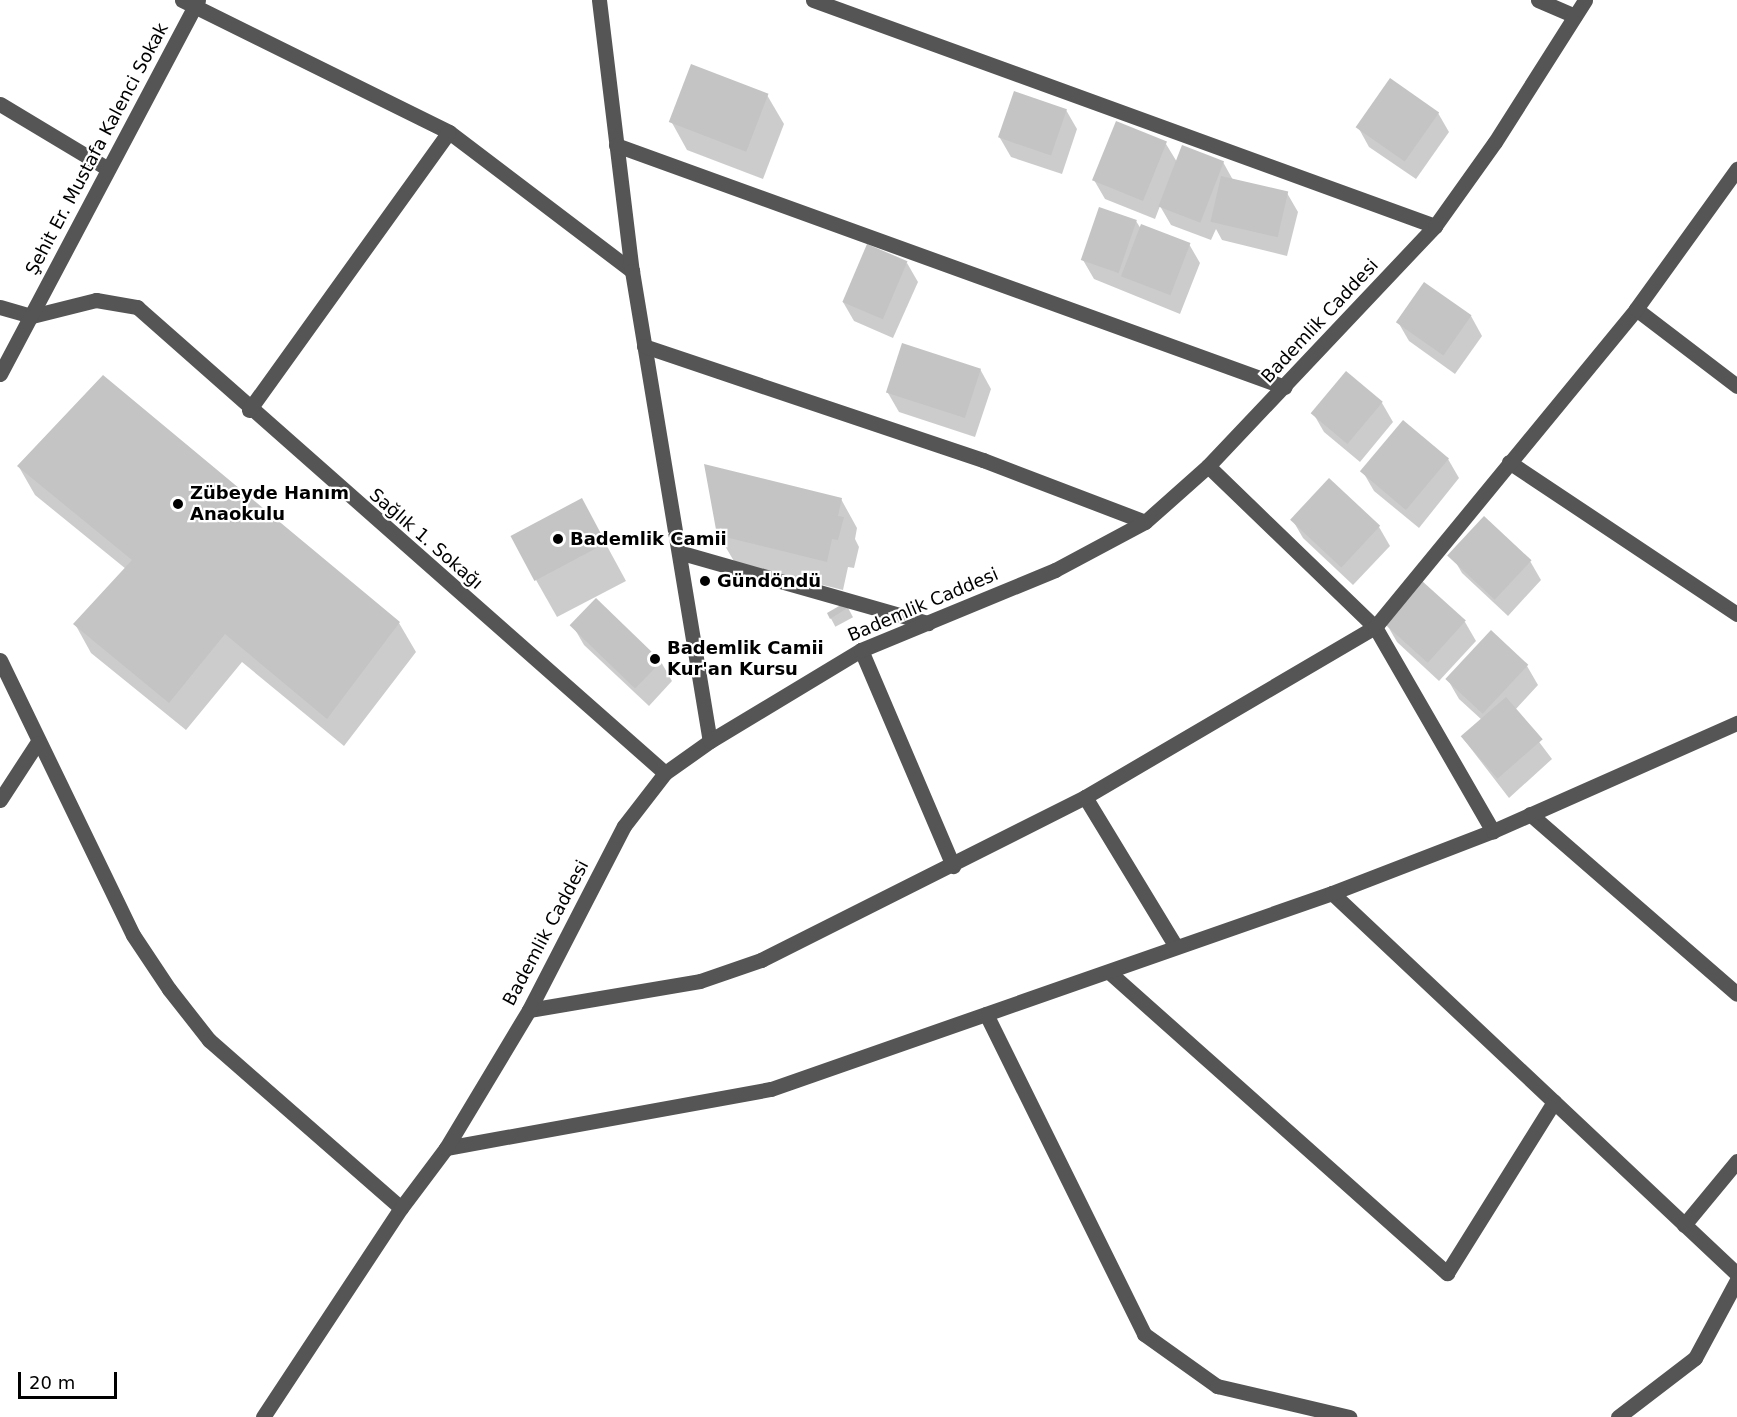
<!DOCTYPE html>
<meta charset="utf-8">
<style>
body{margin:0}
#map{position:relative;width:1737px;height:1417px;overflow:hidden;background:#fff;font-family:"DejaVu Sans",sans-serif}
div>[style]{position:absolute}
.shadow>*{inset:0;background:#0003;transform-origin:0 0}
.building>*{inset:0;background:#c4c4c4;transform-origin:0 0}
.minor>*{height:15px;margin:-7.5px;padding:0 7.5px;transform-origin:7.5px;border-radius:7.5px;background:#555}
.dots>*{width:16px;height:16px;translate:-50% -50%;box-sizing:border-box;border:3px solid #fff;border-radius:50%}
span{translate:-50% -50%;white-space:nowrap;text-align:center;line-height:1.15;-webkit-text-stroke:4.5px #fff;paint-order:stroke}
.street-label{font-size:18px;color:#000}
.poi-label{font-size:18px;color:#000;font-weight:700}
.left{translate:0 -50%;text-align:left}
.scale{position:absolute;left:18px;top:1372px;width:99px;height:27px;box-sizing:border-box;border:3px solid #000;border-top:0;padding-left:8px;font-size:18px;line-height:21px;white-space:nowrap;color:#000;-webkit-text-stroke:4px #fff;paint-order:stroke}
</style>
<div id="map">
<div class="shadow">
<i style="clip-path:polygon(767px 95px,784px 124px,763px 179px,687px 150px,671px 121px)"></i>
<i style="clip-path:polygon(1066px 110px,1077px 129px,1062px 174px,1011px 157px,1000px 138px)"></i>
<i style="clip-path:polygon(1438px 113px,1449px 132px,1416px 179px,1369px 147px,1358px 127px)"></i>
<i style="clip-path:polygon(1166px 144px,1177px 162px,1223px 162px,1233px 180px,1287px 193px,1298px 212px,1287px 256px,1222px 240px,1216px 229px,1211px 240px,1171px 225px,1160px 206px,1155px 219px,1105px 199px,1094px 180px)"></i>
<i style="clip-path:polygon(1136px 221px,1141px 229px,1189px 244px,1200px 263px,1180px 314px,1094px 279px,1083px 260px)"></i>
<i style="clip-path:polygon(907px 263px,918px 282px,893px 338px,854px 321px,843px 302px)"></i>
<i style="clip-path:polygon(1471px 316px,1482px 336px,1455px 374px,1409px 341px,1398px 322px)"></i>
<i style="clip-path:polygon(980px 369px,991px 389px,975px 437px,899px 412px,888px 393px)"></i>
<i style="clip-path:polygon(103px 377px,399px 623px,416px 652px,344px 746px,242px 662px,186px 730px,91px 653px,75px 624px,126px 569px,35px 495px,19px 467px)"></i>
<i style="clip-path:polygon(1382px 403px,1393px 422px,1360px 462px,1324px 432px,1313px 413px)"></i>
<i style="clip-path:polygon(1448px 459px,1459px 478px,1419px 528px,1374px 491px,1363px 472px)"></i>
<i style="clip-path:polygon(841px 499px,857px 528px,855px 539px,859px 547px,854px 568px,848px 567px,843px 590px,735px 563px,718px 534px)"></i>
<i style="clip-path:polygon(582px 500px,626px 581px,557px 617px,536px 580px)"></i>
<i style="clip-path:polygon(1292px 519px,1379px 527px,1390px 546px,1353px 585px,1303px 538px)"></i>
<i style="clip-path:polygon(1451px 554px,1530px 561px,1541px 580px,1508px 616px,1462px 573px)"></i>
<i style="left:846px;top:604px;width:15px;height:20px;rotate:62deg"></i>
<i style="clip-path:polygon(1465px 622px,1476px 641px,1439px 681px,1397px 642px,1386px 623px)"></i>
<i style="clip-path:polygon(573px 626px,661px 662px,672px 681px,649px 706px,584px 645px)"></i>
<i style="clip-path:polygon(1527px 666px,1538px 685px,1515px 710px,1552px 759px,1509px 798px,1462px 737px,1482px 720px,1459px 699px,1448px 680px)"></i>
</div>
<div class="building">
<i style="left:691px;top:64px;width:83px;height:62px;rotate:21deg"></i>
<i style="left:1390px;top:78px;width:60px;height:60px;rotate:35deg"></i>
<i style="left:1014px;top:91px;width:56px;height:49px;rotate:19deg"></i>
<i style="left:1116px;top:121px;width:55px;height:64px;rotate:22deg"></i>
<i style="left:1182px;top:145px;width:45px;height:66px;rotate:21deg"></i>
<i style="left:1221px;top:176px;width:69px;height:47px;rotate:13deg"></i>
<i style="left:1099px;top:207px;width:40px;height:56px;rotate:19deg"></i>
<i style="left:1141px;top:224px;width:53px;height:56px;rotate:21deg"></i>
<i style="left:867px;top:244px;width:44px;height:63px;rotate:23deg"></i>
<i style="left:1424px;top:282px;width:58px;height:49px;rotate:35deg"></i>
<i style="left:902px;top:343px;width:83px;height:52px;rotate:18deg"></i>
<i style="left:1346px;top:371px;width:48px;height:55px;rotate:40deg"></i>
<i style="clip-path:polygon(103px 375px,400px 622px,327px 719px,225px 634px,169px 703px,73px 624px,132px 560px,17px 466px)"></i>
<i style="left:1403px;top:420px;width:60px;height:67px;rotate:40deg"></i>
<i style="clip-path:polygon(704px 464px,842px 498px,838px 516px,844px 517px,838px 540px,832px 539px,827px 562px,717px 535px)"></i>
<i style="left:1329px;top:478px;width:70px;height:57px;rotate:43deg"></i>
<i style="left:582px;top:498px;width:51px;height:81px;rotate:62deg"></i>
<i style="left:1484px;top:516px;width:65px;height:54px;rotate:43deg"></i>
<i style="left:1422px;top:581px;width:59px;height:57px;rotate:42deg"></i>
<i style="left:596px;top:598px;width:91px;height:38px;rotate:44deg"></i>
<i style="clip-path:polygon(846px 602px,849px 607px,830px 619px,827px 613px)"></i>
<i style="left:1491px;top:630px;width:51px;height:67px;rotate:43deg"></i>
<i style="left:1506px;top:697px;width:56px;height:60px;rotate:49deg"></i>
</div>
<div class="minor">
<i style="left:182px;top:0;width:298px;rotate:26.3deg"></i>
<i style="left:449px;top:132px;width:230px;rotate:37.2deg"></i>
<i style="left:599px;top:0;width:273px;rotate:83.1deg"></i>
<i style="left:632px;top:271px;width:476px;rotate:80.6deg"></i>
<i style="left:813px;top:0;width:662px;rotate:19.97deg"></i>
<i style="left:1538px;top:0;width:40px;rotate:23.4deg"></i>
<i style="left:0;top:104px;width:126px;rotate:31deg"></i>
<i style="left:616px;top:145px;width:711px;rotate:19.89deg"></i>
<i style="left:0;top:307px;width:33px;rotate:16deg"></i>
<i style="left:1636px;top:309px;width:127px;rotate:37.3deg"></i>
<i style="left:32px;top:316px;width:66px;rotate:-14deg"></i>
<i style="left:96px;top:300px;width:42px;rotate:9.7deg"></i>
<i style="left:137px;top:307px;width:704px;rotate:41.43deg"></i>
<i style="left:644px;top:346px;width:358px;rotate:18.6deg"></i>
<i style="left:983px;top:460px;width:173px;rotate:20.9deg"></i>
<i style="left:0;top:374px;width:423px;rotate:-62.1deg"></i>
<i style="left:249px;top:410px;width:342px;rotate:-54.3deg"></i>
<i style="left:1509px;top:462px;width:274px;rotate:33.7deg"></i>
<i style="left:1208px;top:466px;width:232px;rotate:44deg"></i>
<i style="left:1375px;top:627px;width:236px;rotate:60deg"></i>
<i style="left:682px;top:553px;width:256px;rotate:15.9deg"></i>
<i style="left:861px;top:650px;width:235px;rotate:66.9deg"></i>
<i style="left:0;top:660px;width:305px;rotate:64.2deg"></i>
<i style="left:133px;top:935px;width:65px;rotate:56.3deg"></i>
<i style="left:169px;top:989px;width:65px;rotate:51.9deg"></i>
<i style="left:209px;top:1040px;width:255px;rotate:41.2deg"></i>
<i style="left:1085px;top:797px;width:173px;rotate:58.7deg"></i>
<i style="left:0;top:800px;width:68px;rotate:-57deg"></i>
<i style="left:1530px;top:814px;width:274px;rotate:41deg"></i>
<i style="left:1332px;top:893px;width:556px;rotate:43.25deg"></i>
<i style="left:1109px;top:972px;width:453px;rotate:41.7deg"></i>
<i style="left:1447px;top:1273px;width:202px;rotate:-58deg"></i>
<i style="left:529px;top:1010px;width:173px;rotate:-9.6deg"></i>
<i style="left:700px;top:981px;width:65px;rotate:-19deg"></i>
<i style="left:761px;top:960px;width:363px;rotate:-26.7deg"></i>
<i style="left:1085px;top:797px;width:336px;rotate:-30.4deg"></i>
<i style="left:1375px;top:627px;width:411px;rotate:-50.6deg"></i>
<i style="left:1636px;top:309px;width:173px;rotate:-54.2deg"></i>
<i style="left:986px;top:1014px;width:357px;rotate:63.7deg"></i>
<i style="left:1144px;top:1334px;width:90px;rotate:35.5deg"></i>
<i style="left:1217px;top:1386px;width:136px;rotate:13.2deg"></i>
<i style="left:446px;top:1148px;width:330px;rotate:-10.3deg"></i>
<i style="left:771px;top:1089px;width:594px;rotate:-19.26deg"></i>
<i style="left:1332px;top:893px;width:173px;rotate:-21.1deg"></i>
<i style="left:1493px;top:831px;width:267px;rotate:-23.9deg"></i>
<i style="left:1684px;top:1225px;width:83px;rotate:-50.4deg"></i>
<i style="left:263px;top:1417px;width:250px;rotate:-56.6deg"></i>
<i style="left:401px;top:1208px;width:75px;rotate:-53.1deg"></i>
<i style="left:446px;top:1148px;width:161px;rotate:-59deg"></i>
<i style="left:529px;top:1010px;width:207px;rotate:-62.7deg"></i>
<i style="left:624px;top:826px;width:67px;rotate:-52.3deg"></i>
<i style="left:665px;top:773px;width:55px;rotate:-35.4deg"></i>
<i style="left:710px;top:741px;width:176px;rotate:-31.1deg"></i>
<i style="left:861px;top:650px;width:210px;rotate:-22.4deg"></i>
<i style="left:1055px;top:570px;width:102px;rotate:-28.1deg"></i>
<i style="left:1145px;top:522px;width:84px;rotate:-41.6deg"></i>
<i style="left:1208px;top:466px;width:330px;rotate:-46.6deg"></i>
<i style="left:1435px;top:226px;width:103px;rotate:-54.5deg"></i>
<i style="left:1495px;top:142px;width:168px;rotate:-57.6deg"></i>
<i style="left:1618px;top:1417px;width:97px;rotate:-37.5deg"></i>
<i style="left:1695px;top:1358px;width:89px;rotate:-61.7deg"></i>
</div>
<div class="dots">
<i style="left:178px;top:504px;background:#000"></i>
<i style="left:558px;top:539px;background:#000"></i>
<i style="left:705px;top:581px;background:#000"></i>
<i style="left:655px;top:659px;background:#000"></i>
</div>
<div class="street-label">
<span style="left:97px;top:149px;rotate:-62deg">Şehit Er. Mustafa Kalenci Sokak</span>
<span style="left:1320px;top:321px;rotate:-47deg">Bademlik Caddesi</span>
<span style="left:426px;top:539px;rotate:41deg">Sağlık 1. Sokağı</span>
<span style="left:923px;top:605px;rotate:-23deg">Bademlik Caddesi</span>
<span style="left:546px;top:933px;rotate:-62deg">Bademlik Caddesi</span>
</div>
<div class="poi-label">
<span class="left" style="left:190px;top:504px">Zübeyde Hanım<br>Anaokulu</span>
<span class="left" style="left:570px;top:539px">Bademlik Camii</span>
<span class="left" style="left:717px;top:581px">Gündöndü</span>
<span class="left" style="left:667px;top:659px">Bademlik Camii<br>Kur'an Kursu</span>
</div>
<div class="scale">20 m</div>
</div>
